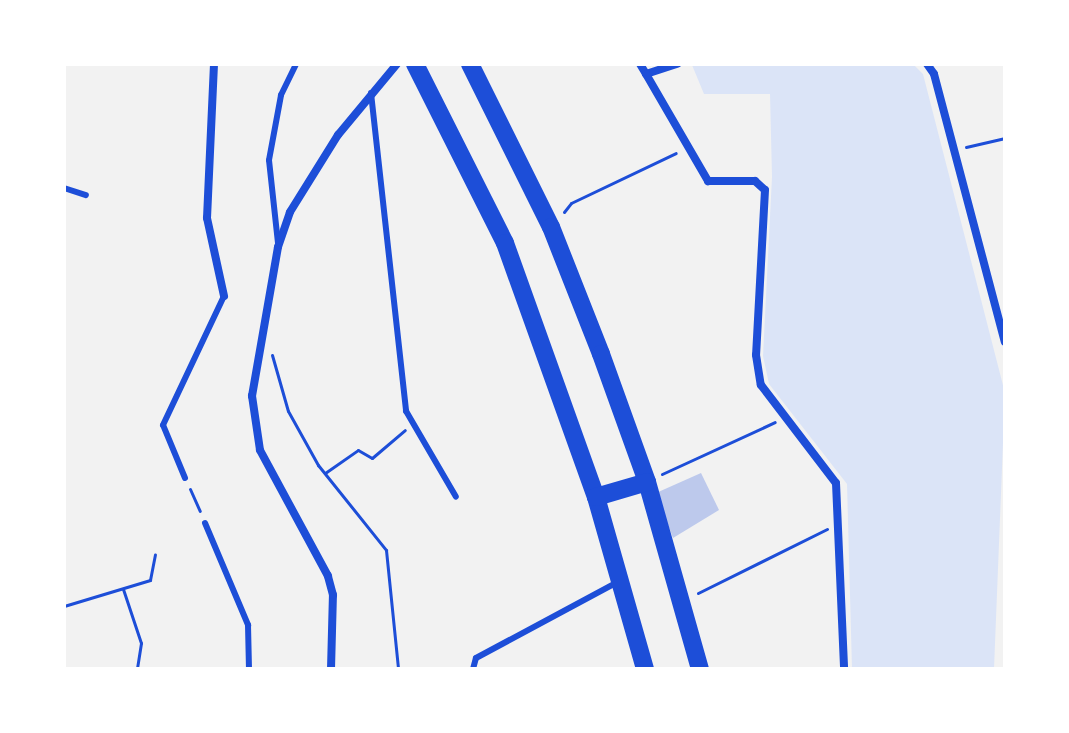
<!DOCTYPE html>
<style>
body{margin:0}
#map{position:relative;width:1069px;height:733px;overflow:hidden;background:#f2f2f2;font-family:Rubik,sans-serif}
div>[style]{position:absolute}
.green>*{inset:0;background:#dbe4f7}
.building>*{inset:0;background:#bdc9ec}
.path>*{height:3px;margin:-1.5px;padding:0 1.5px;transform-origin:1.5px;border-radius:1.5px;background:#1d4ed8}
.service>*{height:6px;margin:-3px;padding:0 3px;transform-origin:3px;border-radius:3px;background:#1d4ed8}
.minor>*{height:8px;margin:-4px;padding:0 4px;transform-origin:4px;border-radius:4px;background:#1d4ed8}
.primary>*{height:18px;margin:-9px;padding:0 9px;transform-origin:9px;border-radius:9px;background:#1d4ed8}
span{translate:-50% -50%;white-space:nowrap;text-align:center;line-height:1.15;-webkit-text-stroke:8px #fff;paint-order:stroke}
.frame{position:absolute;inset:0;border:66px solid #fff;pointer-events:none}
</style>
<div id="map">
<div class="green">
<i style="clip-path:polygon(913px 64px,923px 74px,1005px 393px,994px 669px,852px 669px,847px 484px,769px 384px,763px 356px,772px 177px,770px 94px,704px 94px,692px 65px)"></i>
</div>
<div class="building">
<i style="clip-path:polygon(701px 473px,719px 510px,673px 538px,656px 493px)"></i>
</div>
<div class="path">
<i style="left:966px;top:147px;width:40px;rotate:-13deg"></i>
<i style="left:564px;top:212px;width:11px;rotate:-52deg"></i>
<i style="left:571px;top:203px;width:116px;rotate:-25.5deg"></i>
<i style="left:272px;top:355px;width:58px;rotate:74.1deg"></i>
<i style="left:288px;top:411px;width:62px;rotate:60.9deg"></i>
<i style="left:318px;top:465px;width:109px;rotate:51.3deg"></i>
<i style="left:386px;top:550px;width:120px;rotate:84.2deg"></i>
<i style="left:325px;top:473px;width:40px;rotate:-34.9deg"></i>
<i style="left:358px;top:450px;width:16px;rotate:30deg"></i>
<i style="left:372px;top:458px;width:43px;rotate:-40.3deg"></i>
<i style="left:662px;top:474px;width:124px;rotate:-24.7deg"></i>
<i style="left:190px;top:489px;width:24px;rotate:66deg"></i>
<i style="left:123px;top:589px;width:57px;rotate:71.6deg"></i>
<i style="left:141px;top:643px;width:26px;rotate:99deg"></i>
<i style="left:698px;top:593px;width:144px;rotate:-26.4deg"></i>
<i style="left:64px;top:606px;width:90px;rotate:-16.8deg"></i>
<i style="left:150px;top:580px;width:26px;rotate:-79deg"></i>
</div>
<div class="service">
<i style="left:371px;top:93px;width:320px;rotate:83.7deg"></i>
<i style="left:406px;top:411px;width:99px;rotate:59.8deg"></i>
<i style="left:64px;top:188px;width:23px;rotate:18deg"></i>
<i style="left:278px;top:243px;width:83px;rotate:-96.2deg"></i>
<i style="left:269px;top:160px;width:66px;rotate:-79.5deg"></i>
<i style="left:281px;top:95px;width:34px;rotate:-64deg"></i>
<i style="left:185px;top:478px;width:57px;rotate:-112.5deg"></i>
<i style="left:163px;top:425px;width:143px;rotate:-64.7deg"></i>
<i style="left:205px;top:523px;width:111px;rotate:67.1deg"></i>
<i style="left:248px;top:625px;width:44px;rotate:88.7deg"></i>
<i style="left:473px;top:669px;width:11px;rotate:-75deg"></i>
<i style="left:476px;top:658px;width:161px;rotate:-28.2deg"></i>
</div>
<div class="minor">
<i style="left:214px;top:64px;width:154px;rotate:92.6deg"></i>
<i style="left:207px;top:218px;width:80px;rotate:77.7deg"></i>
<i style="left:640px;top:64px;width:12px;rotate:59deg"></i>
<i style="left:646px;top:74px;width:33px;rotate:-18deg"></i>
<i style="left:927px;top:64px;width:12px;rotate:55deg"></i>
<i style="left:934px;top:74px;width:277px;rotate:75.2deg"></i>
<i style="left:646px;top:74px;width:124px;rotate:59.9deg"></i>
<i style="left:708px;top:181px;width:47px"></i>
<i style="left:755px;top:181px;width:13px;rotate:42deg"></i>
<i style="left:765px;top:190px;width:165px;rotate:93.1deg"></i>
<i style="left:756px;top:355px;width:30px;rotate:81deg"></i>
<i style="left:761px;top:385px;width:123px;rotate:52.6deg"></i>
<i style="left:836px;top:483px;width:186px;rotate:87.5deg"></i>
<i style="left:331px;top:669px;width:74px;rotate:-88.5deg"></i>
<i style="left:333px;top:595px;width:20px;rotate:-105deg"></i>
<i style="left:328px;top:576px;width:143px;rotate:-118.4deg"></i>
<i style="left:260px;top:450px;width:55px;rotate:-98.4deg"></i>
<i style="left:252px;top:396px;width:151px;rotate:-80.1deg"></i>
<i style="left:278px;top:247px;width:37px;rotate:-71deg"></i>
<i style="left:290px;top:212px;width:91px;rotate:-58.1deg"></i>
<i style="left:338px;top:135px;width:92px;rotate:-50.3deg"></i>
</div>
<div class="primary">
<i style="left:415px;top:64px;width:200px;rotate:63.3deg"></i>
<i style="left:505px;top:243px;width:270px;rotate:70.3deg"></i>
<i style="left:596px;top:497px;width:179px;rotate:74.1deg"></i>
<i style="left:470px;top:64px;width:182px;rotate:63.6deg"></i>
<i style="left:551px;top:227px;width:136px;rotate:68.5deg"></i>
<i style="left:601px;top:354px;width:136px;rotate:70.2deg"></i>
<i style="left:647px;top:482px;width:194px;rotate:74.2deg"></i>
<i style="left:596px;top:497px;width:53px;rotate:-16.4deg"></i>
</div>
<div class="frame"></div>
</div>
